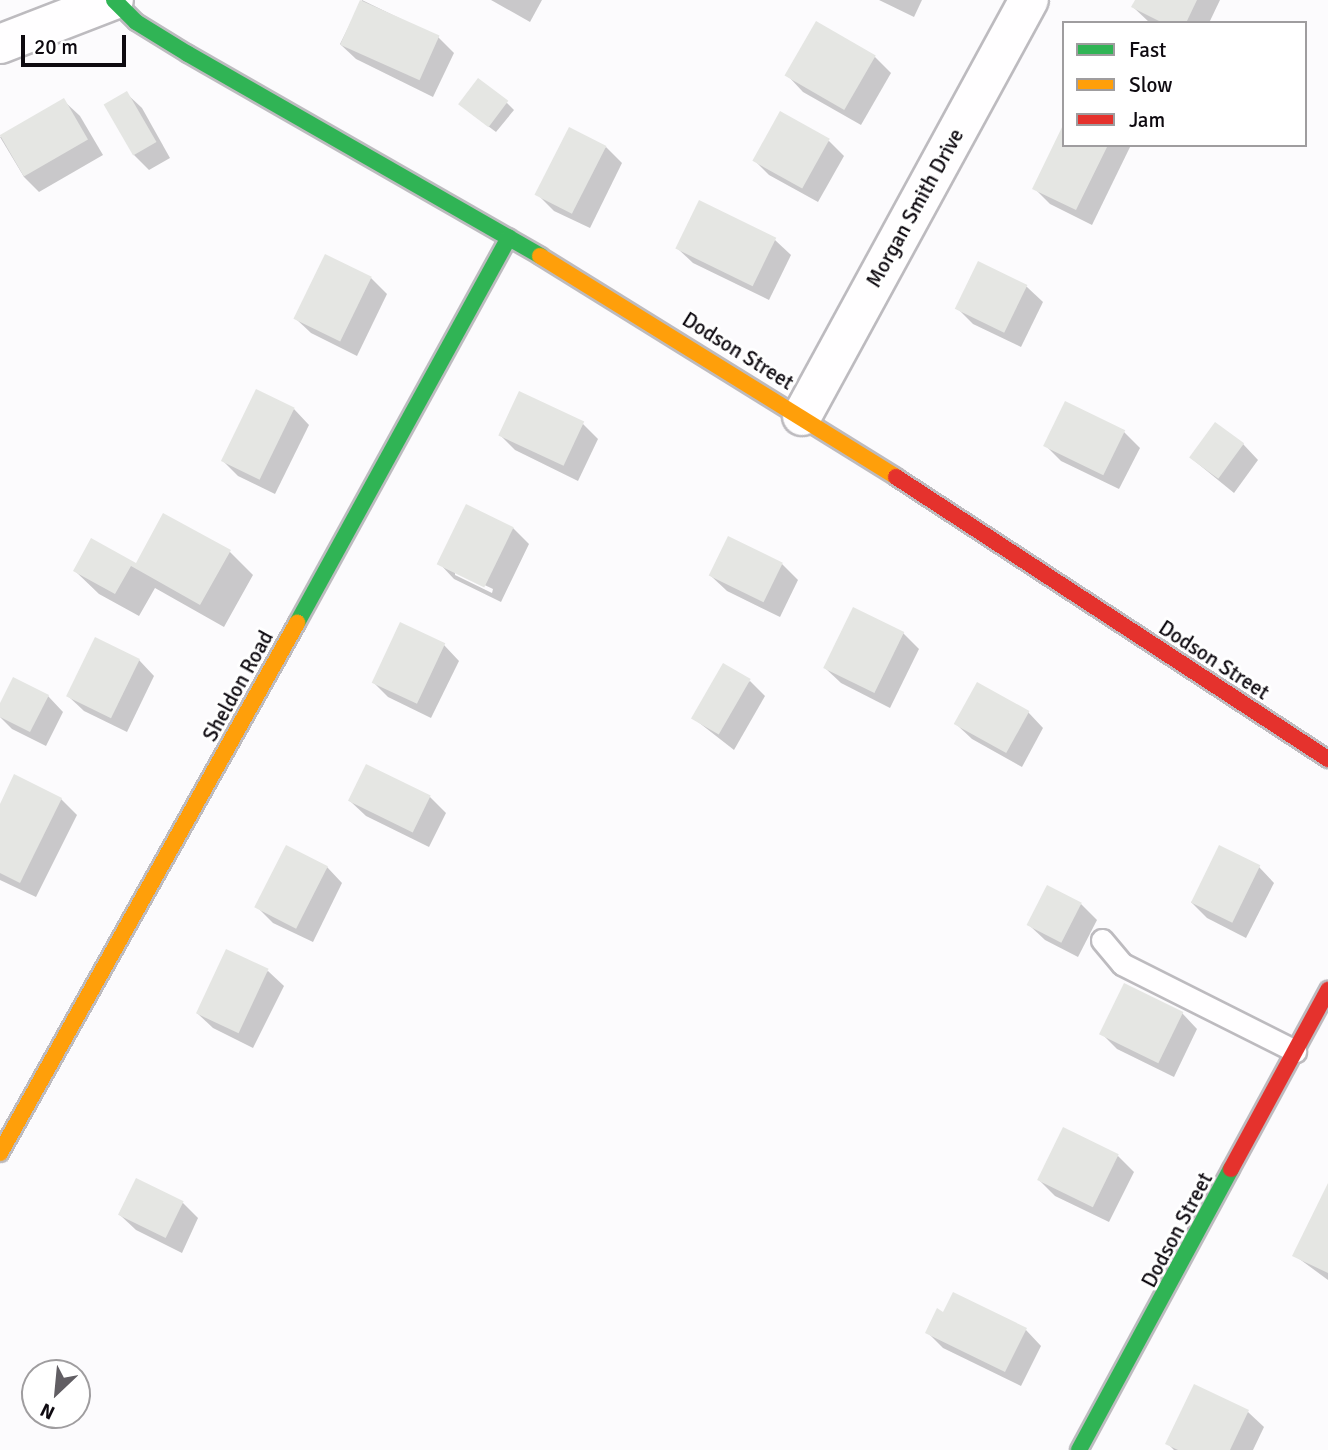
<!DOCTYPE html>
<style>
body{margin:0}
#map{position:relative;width:1328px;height:1450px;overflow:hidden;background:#fcfbfd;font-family:Signika,sans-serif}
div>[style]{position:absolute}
.shadow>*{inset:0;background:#0003}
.building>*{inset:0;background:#e5e6e3;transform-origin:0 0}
.roads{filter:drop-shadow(2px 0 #bdbbbf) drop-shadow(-2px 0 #bdbbbf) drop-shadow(0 2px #bdbbbf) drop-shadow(0 -2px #bdbbbf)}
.lane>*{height:21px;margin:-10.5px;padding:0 10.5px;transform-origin:10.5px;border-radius:10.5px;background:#fffeff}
.street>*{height:38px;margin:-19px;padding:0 19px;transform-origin:19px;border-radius:19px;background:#fffeff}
.fast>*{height:16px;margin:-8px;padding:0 8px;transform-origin:8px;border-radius:8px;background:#30b455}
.slow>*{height:16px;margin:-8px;padding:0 8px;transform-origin:8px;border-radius:8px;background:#ff9f0a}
.jam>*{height:16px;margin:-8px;padding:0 8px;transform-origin:8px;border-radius:8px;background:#e5322d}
span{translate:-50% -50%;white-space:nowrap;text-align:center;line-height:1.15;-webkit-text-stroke:6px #fff;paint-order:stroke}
.street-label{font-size:21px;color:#0e0a10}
.legend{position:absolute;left:1062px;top:21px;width:245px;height:126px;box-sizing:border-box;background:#fff;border:2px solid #9f9d9f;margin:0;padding:9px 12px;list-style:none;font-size:21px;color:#0e0a10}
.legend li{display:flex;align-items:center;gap:14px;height:35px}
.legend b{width:35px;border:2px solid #9f9d9f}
.north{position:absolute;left:21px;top:1359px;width:70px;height:70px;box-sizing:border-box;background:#fff;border:2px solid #9f9d9f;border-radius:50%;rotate:206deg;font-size:19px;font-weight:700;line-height:28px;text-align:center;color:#0e0a10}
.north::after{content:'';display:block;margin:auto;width:24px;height:32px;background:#615e63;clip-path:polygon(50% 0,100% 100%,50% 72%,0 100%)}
.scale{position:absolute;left:21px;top:35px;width:105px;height:32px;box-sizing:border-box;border:4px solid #0e0a10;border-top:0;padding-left:9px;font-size:21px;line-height:24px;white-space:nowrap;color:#0e0a10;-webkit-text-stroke:5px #fff;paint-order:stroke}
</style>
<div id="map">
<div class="shadow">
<i style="clip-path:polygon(362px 0,438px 37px,454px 53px,433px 97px,356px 59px,340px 44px)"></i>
<i style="clip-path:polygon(491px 0,542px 0,530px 22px)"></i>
<i style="clip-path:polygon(879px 0,922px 0,914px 17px)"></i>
<i style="clip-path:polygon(1137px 0,1220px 0,1209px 23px,1150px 23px,1133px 7px)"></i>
<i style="clip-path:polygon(875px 57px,891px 73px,861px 125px,803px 92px,788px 76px)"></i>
<i style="clip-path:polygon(126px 93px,142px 108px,170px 158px,149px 170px,133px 154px)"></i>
<i style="clip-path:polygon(64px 101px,80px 116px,103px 155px,39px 192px,24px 177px,0 137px)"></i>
<i style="clip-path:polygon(507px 103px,514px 110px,496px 132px,468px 111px)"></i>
<i style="clip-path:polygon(829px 141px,844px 156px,818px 202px,769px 175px,754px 160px)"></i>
<i style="clip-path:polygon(1064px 145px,1131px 145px,1092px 225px,1050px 204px,1034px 188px)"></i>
<i style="clip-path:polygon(606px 147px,622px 163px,590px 228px,554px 211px,538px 195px)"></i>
<i style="clip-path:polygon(699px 203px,775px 240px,791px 255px,769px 300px,693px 263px,677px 248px)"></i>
<i style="clip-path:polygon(979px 263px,1027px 287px,1043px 302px,1021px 347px,973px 324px,957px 308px)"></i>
<i style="clip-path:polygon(371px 278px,387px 294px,357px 356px,311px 333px,295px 318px)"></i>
<i style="clip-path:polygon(294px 409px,309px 425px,275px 494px,238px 476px,223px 461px)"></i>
<i style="clip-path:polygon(583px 424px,598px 439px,578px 481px,515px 450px,499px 434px)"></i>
<i style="clip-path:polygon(1124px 432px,1140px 448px,1119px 489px,1061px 461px,1045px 445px)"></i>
<i style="clip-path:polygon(1243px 444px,1258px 460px,1234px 493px,1191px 458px)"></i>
<i style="clip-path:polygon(evenodd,513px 528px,529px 544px,501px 602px,454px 579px,439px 563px,513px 528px,455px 571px,493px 589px,492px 593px,455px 575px,455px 571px)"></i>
<i style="clip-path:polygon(229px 551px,253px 575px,224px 627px,155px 588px,139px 616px,99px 594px,75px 571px)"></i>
<i style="clip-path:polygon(782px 564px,798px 580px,780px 617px,727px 591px,711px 576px)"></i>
<i style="clip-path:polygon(903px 633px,919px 649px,890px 708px,841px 683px,825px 668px)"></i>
<i style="clip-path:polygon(444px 645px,459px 661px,431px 718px,388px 697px,373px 682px)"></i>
<i style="clip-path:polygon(139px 660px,154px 676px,127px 732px,84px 711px,68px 696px)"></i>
<i style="clip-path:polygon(750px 681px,765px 696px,734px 750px,693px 718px)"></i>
<i style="clip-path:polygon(48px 696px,63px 712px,46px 746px,12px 729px,0 717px,0 707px)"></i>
<i style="clip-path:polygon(1028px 712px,1043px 728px,1022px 767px,972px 739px,956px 724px)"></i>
<i style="clip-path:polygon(430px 797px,446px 813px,429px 847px,366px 816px,350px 801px)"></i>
<i style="clip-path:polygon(61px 799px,77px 815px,36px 897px,0 880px,0 808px)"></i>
<i style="clip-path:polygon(327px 867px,342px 883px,313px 942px,273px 923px,257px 907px)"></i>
<i style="clip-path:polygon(1259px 867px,1274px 883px,1246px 938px,1207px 918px,1191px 902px)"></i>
<i style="clip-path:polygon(1081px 904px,1097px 920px,1078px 957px,1045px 940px,1029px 925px)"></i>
<i style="clip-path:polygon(268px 971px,284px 986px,253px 1048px,213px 1028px,197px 1013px)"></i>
<i style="clip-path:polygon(1182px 1013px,1197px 1029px,1174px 1077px,1117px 1049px,1101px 1033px)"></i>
<i style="clip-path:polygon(1118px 1156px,1134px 1172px,1109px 1222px,1055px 1196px,1039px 1180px)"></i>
<i style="clip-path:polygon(1328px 1187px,1328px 1280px,1294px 1255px)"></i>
<i style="clip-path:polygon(183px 1203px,198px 1218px,182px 1253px,136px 1230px,120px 1215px)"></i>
<i style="clip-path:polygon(1026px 1330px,1041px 1346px,1021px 1386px,943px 1348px,927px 1332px)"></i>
<i style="clip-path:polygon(1248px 1412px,1264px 1427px,1253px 1450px,1174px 1450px,1167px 1443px)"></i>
</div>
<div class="building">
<i style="left:360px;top:0;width:87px;height:49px;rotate:24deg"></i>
<i style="clip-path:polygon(1135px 0,1197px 0,1186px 23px,1163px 23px,1131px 7px)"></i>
<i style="left:816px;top:21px;width:69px;height:63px;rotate:30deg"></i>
<i style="left:478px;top:78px;width:38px;height:33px;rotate:37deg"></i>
<i style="left:127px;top:91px;width:59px;height:27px;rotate:60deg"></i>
<i style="left:64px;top:98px;width:48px;height:74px;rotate:60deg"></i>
<i style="left:780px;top:111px;width:57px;height:57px;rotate:29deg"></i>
<i style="clip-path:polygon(1064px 123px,1064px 145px,1108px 145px,1076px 210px,1032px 189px)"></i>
<i style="left:569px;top:127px;width:42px;height:76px;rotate:27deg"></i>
<i style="left:699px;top:200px;width:86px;height:54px;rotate:26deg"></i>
<i style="left:325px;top:254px;width:52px;height:72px;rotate:26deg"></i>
<i style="left:978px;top:261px;width:55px;height:53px;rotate:26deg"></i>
<i style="left:256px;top:389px;width:43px;height:80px;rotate:26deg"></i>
<i style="left:519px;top:391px;width:72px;height:49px;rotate:25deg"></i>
<i style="left:1065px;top:401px;width:67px;height:50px;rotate:26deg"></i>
<i style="left:1215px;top:422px;width:36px;height:44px;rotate:36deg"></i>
<i style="left:466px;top:504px;width:53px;height:67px;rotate:26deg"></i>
<i style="clip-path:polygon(163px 513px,231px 550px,200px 605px,131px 566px,115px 594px,73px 571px,91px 538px,136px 563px)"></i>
<i style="left:728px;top:536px;width:61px;height:44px;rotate:26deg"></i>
<i style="left:853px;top:607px;width:57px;height:68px;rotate:26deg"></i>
<i style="left:400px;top:622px;width:50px;height:67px;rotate:25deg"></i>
<i style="left:95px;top:637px;width:50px;height:66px;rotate:26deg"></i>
<i style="left:723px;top:663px;width:32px;height:64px;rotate:30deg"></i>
<i style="clip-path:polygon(13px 677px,49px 695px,30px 732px,0 717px,0 703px)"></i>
<i style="left:977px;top:682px;width:60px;height:48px;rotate:29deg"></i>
<i style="left:366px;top:764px;width:72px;height:41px;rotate:26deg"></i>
<i style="clip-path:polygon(14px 774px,62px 798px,20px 883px,0 873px,0 804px)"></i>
<i style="left:286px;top:845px;width:47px;height:70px;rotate:27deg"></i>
<i style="left:1219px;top:845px;width:46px;height:64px;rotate:26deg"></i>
<i style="left:1047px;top:885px;width:39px;height:45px;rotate:27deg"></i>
<i style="left:226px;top:949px;width:47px;height:71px;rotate:25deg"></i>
<i style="left:1124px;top:983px;width:66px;height:57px;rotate:26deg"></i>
<i style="left:1063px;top:1127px;width:62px;height:59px;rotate:26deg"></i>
<i style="left:136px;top:1178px;width:53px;height:41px;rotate:26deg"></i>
<i style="clip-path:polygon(1328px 1183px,1328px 1273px,1292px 1256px)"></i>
<i style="clip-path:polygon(953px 1292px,1027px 1328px,1005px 1372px,925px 1333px,937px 1308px,943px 1312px)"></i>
<i style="clip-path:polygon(1194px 1384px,1249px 1410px,1230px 1450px,1178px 1450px,1165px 1444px)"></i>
</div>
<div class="roads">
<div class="lane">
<i style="left:1102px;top:940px;width:31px;rotate:50deg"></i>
<i style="left:1122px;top:964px;width:194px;rotate:26.7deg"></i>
</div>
<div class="street">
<i style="left:0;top:44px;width:122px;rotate:-21.1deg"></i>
<i style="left:802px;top:416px;width:474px;rotate:-61.4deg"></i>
</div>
<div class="fast">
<i style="left:114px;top:0;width:31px;rotate:45deg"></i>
<i style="left:136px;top:22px;width:61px;rotate:31.6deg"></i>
<i style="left:188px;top:54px;width:406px;rotate:29.8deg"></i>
<i style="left:297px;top:623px;width:440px;rotate:-61.2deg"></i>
<i style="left:1079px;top:1450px;width:319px;rotate:-61.6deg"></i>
</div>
<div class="slow">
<i style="left:540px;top:256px;width:419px;rotate:31.8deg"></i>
<i style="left:0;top:1153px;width:608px;rotate:-60.73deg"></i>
</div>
<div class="jam">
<i style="left:896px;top:477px;width:516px;rotate:33.14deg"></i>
<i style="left:1231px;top:1169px;width:204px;rotate:-61.5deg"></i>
</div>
</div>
<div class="street-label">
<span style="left:915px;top:208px;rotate:-61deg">Morgan Smith Drive</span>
<span style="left:738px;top:351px;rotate:32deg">Dodson Street</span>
<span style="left:1214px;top:660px;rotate:33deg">Dodson Street</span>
<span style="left:238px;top:686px;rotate:-61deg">Sheldon Road</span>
<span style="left:1177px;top:1230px;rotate:-62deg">Dodson Street</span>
</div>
<ul class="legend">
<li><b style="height:9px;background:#30b455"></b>Fast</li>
<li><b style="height:9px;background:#ff9f0a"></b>Slow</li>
<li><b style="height:9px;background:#e5322d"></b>Jam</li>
</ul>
<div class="north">N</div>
<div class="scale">20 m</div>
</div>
